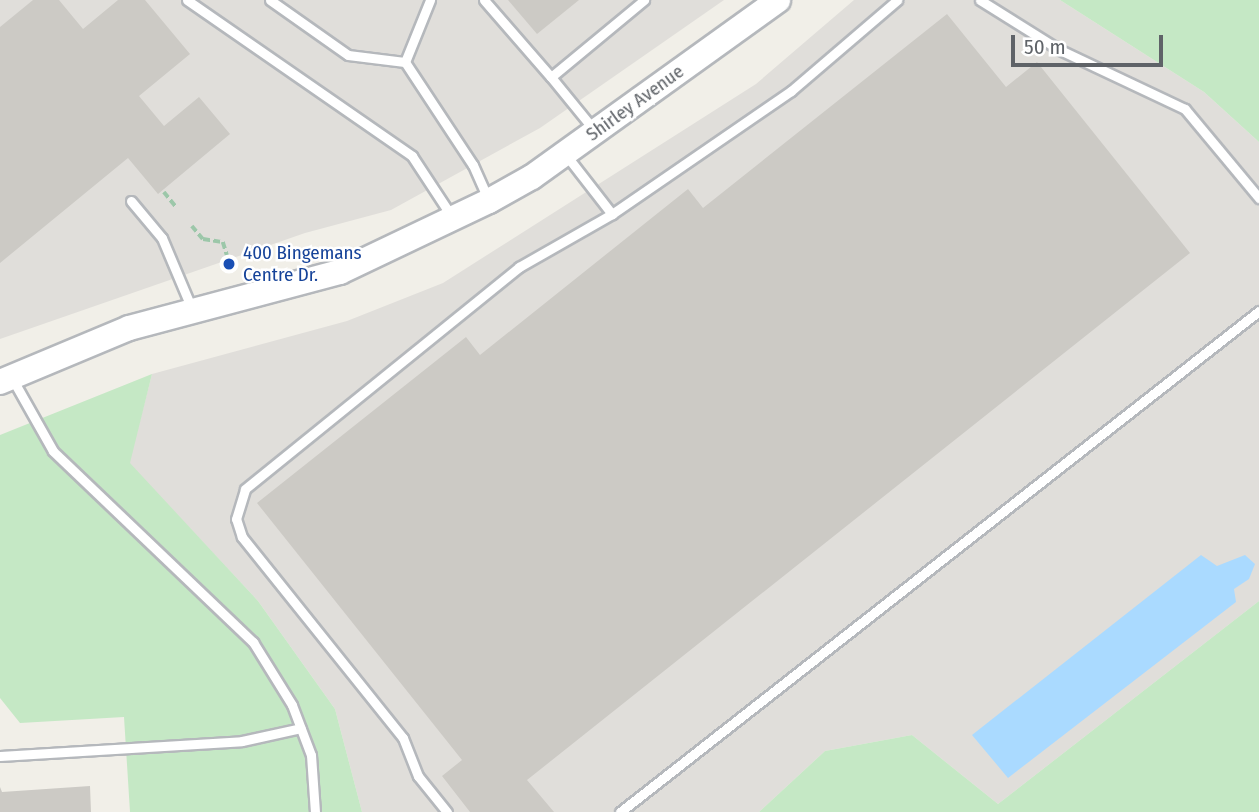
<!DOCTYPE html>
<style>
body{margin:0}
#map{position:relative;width:1259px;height:812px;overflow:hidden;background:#f1efe8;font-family:"Fira Sans Condensed",sans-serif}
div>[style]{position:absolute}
.industrial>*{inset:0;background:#e0deda}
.green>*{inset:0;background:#c5e8c5}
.water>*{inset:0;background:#aadaff}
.building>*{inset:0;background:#cccac5}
.path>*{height:3.5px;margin-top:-1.75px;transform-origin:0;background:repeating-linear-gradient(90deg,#9cc7a9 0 7px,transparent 0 10.5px)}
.roads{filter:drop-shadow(2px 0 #b5b8bc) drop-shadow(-2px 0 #b5b8bc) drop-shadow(0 2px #b5b8bc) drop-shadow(0 -2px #b5b8bc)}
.service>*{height:9px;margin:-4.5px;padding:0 4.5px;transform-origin:4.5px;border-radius:4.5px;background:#fff}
.secondary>*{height:24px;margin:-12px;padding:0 12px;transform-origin:12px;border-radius:12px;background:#fff}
.dots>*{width:19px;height:19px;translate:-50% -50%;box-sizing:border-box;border:4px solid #fff;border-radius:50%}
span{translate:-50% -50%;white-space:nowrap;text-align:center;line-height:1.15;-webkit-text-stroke:5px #fff;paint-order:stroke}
.street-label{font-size:19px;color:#5f6368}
.transit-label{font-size:19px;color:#164399}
.left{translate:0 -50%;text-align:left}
.scale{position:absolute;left:1011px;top:35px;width:152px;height:32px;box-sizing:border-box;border:4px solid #5f6368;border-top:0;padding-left:9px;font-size:21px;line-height:24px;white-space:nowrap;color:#5f6368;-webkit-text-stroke:5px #fff;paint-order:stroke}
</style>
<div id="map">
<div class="industrial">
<i style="clip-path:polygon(0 0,724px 0,540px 128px,391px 210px,305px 233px,0 339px)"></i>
<i style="clip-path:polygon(854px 0,1060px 0,1204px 92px,1259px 142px,1259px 601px,998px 804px,912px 735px,825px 751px,759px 812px,362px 812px,335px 709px,258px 601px,129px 463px,152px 374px,347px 321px,443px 283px,756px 84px)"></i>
</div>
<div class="green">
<i style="clip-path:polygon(1060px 0,1259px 0,1259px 142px,1204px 92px)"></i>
<i style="clip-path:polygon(152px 374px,130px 463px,258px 601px,335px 709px,362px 812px,130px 812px,124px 717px,20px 723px,0 698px,0 435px)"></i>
<i style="clip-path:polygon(1259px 601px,1259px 812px,759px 812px,825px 751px,912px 735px,998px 804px)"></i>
</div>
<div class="water">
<i style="clip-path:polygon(1201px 555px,1217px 566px,1245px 555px,1255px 564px,1249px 579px,1234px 589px,1236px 602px,1008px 778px,972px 735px)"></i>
</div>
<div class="building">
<i style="clip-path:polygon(33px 0,59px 0,83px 29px,118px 0,145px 0,190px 54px,139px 96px,164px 126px,199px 97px,230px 134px,158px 194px,128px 158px,0 263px,0 27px)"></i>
<i style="clip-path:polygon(508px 0,579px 0,537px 34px)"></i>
<i style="clip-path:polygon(947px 14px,1006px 87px,1037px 62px,1190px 253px,527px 780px,554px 812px,470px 812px,442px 776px,462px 760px,257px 503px,466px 337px,480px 355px,688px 189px,703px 208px)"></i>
<i style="clip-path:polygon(90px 786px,91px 812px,0 812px,0 787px,2px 792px)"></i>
</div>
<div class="path">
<i style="left:164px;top:192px;width:19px;rotate:51deg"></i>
<i style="left:192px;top:226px;width:17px;rotate:50deg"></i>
<i style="left:203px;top:239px;width:20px;rotate:9deg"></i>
<i style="left:223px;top:242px;width:21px;rotate:73deg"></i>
</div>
<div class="roads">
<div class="service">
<i style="left:187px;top:0;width:274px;rotate:34.7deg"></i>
<i style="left:412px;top:156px;width:73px;rotate:56.7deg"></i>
<i style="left:270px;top:0;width:95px;rotate:35.2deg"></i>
<i style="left:348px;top:55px;width:57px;rotate:7deg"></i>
<i style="left:405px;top:62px;width:123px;rotate:56.6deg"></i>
<i style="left:473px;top:165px;width:37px;rotate:66deg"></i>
<i style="left:484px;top:0;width:102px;rotate:49deg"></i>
<i style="left:980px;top:0;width:92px;rotate:32.1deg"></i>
<i style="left:1058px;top:49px;width:140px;rotate:25.3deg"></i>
<i style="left:1185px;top:109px;width:116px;rotate:50.3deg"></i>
<i style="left:405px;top:62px;width:67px;rotate:-68deg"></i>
<i style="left:595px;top:131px;width:70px;rotate:-129.2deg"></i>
<i style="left:551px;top:77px;width:121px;rotate:-39.6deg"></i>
<i style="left:566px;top:155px;width:75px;rotate:52.1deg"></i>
<i style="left:131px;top:201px;width:48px;rotate:50deg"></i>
<i style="left:162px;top:238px;width:77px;rotate:67.1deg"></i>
<i style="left:13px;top:380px;width:81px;rotate:60.6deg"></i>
<i style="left:53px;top:451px;width:277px;rotate:43.7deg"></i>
<i style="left:253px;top:642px;width:74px;rotate:58.2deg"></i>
<i style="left:292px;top:705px;width:53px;rotate:69.2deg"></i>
<i style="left:311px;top:755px;width:57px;rotate:86deg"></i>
<i style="left:0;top:756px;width:242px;rotate:-3.5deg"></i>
<i style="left:242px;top:741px;width:60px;rotate:-12.4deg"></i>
<i style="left:447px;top:812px;width:46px;rotate:-128.9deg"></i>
<i style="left:418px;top:776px;width:41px;rotate:-111.5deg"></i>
<i style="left:403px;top:738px;width:258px;rotate:-128.7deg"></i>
<i style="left:242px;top:537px;width:19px;rotate:-108deg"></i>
<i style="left:236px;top:519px;width:31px;rotate:-73deg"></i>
<i style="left:245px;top:489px;width:353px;rotate:-39deg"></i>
<i style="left:519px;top:267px;width:107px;rotate:-29.7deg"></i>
<i style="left:612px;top:214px;width:217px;rotate:-34.5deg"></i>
<i style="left:791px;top:91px;width:140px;rotate:-40.6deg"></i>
<i style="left:620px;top:812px;width:812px;rotate:-38.1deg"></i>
</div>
<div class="secondary">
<i style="left:0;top:382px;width:140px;rotate:-22.7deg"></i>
<i style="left:129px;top:328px;width:218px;rotate:-14.9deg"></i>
<i style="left:340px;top:272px;width:165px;rotate:-25.5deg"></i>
<i style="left:489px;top:201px;width:49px;rotate:-29.2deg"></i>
<i style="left:532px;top:177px;width:303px;rotate:-35.7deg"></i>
</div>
</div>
<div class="dots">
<i style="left:229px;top:264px;background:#1a4fb4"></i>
</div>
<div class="street-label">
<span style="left:635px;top:103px;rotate:-36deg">Shirley Avenue</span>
</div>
<div class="transit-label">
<span class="left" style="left:243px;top:264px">400 Bingemans<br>Centre Dr.</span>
</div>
<div class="scale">50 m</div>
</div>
